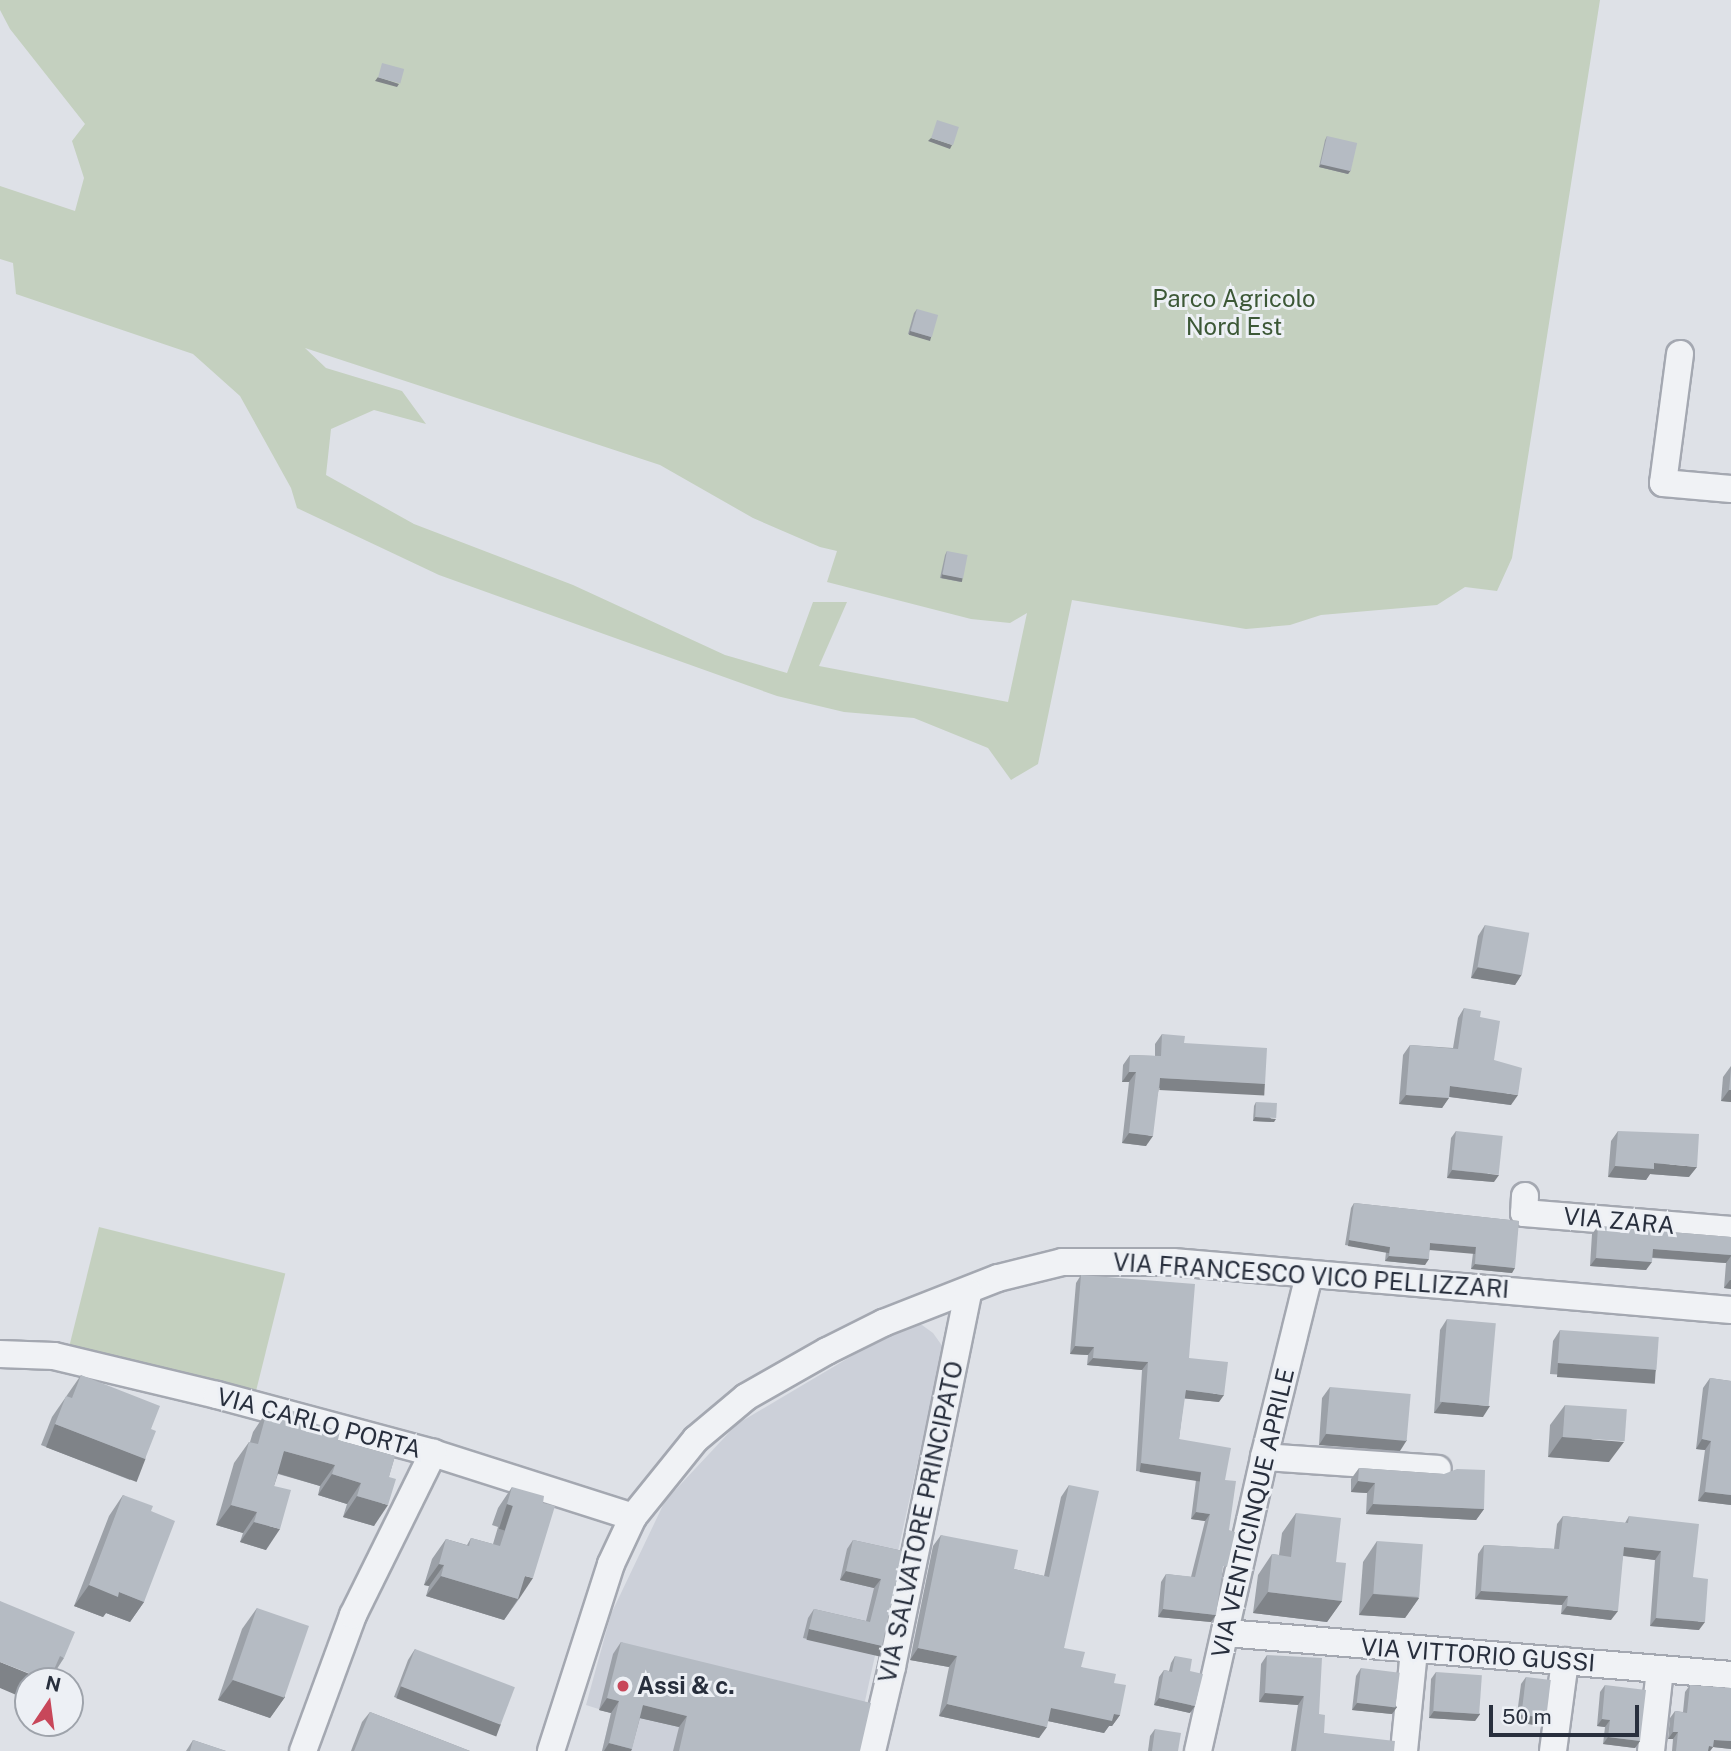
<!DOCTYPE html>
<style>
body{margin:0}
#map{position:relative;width:1731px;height:1751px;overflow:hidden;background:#dee1e7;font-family:"Public Sans",sans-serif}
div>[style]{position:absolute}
.built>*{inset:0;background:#ccd0d9}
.green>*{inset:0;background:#c4d0bf;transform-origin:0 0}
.roads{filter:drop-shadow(2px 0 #a4a8b1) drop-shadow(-2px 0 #a4a8b1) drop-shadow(0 2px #a4a8b1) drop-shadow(0 -2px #a4a8b1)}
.minor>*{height:26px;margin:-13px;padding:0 13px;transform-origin:13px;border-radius:13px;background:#f0f2f5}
.wall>*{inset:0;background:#9ca1a8}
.shaded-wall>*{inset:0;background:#7f8388;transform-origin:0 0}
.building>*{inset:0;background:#b5bbc3;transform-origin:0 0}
.dots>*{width:19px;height:19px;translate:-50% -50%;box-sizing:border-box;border:4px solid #edf0f5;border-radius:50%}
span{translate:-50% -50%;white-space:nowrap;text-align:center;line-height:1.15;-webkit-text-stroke:6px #edf0f5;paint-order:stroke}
.park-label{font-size:24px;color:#3c5836}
.street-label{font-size:24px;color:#282f3d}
.poi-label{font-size:24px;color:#282f3d;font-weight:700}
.left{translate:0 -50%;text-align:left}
.north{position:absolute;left:14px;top:1667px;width:70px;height:70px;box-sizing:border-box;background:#edf0f5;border:2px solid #9ea3ab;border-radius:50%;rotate:13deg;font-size:19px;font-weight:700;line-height:28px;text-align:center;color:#282f3d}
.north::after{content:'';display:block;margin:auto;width:24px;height:32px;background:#c8475a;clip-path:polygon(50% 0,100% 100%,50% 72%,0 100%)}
.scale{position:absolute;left:1489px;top:1705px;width:150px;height:32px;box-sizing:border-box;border:4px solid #282f3d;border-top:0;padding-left:9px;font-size:21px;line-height:24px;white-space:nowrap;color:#282f3d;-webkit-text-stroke:5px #edf0f5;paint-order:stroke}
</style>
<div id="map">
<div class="built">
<i style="clip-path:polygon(904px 1325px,922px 1325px,933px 1333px,943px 1347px,854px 1751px,602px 1751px,611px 1713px,586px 1705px,611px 1614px,665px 1501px,737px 1424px)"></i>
</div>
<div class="green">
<i style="clip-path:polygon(evenodd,0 0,1600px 0,1512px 558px,1497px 591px,1465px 587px,1437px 605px,1321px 615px,1290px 625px,1246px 629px,1072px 600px,1038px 764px,1011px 780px,988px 748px,914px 718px,844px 712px,777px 696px,439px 575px,297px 508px,291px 488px,240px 396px,193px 354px,16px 294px,13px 263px,0 259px,0 186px,75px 211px,84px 178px,72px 141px,85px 124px,10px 29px,0 10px,0 0,305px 348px,660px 465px,753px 518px,820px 547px,837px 551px,827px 582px,971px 619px,1010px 623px,1027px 613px,1008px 702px,819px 666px,847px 602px,813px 602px,787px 673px,725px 655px,573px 585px,414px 524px,326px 475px,331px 429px,374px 410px,426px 424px,402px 391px,326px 368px,305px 348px)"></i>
<i style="left:99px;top:1227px;width:192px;height:126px;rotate:14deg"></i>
</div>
<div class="roads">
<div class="minor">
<i style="left:1680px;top:354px;width:130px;rotate:97.5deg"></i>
<i style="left:1663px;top:483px;width:68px;rotate:5deg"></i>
<i style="left:1525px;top:1196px;width:17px;rotate:93deg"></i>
<i style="left:1524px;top:1213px;width:208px;rotate:4.7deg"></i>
<i style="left:0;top:1354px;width:54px;rotate:2.1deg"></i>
<i style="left:54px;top:1356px;width:168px;rotate:13.5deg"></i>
<i style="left:217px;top:1395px;width:224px;rotate:15deg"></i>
<i style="left:433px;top:1453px;width:210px;rotate:17.7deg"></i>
<i style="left:1264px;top:1457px;width:174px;rotate:3.9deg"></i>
<i style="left:1225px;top:1633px;width:508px;rotate:4.74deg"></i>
<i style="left:303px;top:1751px;width:145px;rotate:-69.8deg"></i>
<i style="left:353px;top:1615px;width:181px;rotate:-63.7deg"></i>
<i style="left:551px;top:1751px;width:196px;rotate:-72.2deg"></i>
<i style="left:611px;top:1564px;width:52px;rotate:-64.9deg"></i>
<i style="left:633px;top:1517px;width:100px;rotate:-51.1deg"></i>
<i style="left:696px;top:1439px;width:65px;rotate:-40deg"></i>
<i style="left:746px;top:1397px;width:93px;rotate:-29.6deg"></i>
<i style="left:827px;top:1351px;width:63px;rotate:-26.6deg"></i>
<i style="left:883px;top:1323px;width:123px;rotate:-21.4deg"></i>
<i style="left:998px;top:1278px;width:66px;rotate:-14deg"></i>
<i style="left:1062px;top:1262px;width:111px"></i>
<i style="left:1173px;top:1262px;width:560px;rotate:4.92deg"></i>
<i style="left:872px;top:1751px;width:86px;rotate:-76.6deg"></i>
<i style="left:892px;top:1667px;width:383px;rotate:-78.5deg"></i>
<i style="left:1198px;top:1751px;width:301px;rotate:-77.3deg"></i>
<i style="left:1264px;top:1457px;width:187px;rotate:-76.1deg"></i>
<i style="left:1404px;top:1751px;width:100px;rotate:-84.3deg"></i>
<i style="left:1553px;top:1751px;width:91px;rotate:-82.4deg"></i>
<i style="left:1651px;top:1751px;width:82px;rotate:-83.7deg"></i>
</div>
</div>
<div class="wall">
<i style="clip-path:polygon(1327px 136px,1351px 170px,1348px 174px,1319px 167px,1325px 140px)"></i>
<i style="clip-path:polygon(917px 309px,931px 337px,929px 340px,908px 334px,914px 313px)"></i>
<i style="clip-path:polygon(947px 551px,961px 582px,940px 578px,945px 555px)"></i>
<i style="clip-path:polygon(1485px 925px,1522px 974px,1515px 985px,1471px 978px,1478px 936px)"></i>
<i style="clip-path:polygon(1464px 1008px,1480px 1017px,1494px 1060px,1511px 1105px,1449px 1097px,1442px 1108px,1399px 1104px,1403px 1055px,1410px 1045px,1453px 1048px,1458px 1018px)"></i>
<i style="clip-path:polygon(1162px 1034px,1184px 1043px,1265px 1084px,1258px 1094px,1159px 1088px,1146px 1146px,1122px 1143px,1129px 1082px,1122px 1082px,1123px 1065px,1130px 1055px,1155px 1056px,1155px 1044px)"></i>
<i style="clip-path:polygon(1731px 1066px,1731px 1102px,1721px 1101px,1723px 1077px)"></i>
<i style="clip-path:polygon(1256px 1102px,1274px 1122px,1253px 1121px,1254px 1106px)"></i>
<i style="clip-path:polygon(1456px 1131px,1494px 1182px,1447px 1178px,1451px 1138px)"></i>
<i style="clip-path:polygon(1618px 1131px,1689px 1177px,1650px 1174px,1646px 1180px,1608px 1177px,1611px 1141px)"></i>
<i style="clip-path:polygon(1354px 1203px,1519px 1221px,1512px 1273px,1471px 1269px,1473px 1253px,1430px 1249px,1425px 1265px,1385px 1261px,1386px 1252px,1345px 1245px,1351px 1208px)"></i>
<i style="clip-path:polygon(1598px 1226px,1731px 1237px,1731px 1289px,1724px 1288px,1726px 1263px,1652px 1258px,1646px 1270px,1590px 1266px,1592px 1234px)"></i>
<i style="clip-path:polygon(1081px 1275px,1189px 1358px,1219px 1402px,1184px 1398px,1179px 1439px,1225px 1480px,1222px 1573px,1211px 1622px,1158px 1617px,1161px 1582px,1166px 1574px,1191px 1577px,1205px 1521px,1191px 1519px,1196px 1480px,1136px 1471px,1142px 1370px,1087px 1365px,1088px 1355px,1070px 1354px,1076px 1283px)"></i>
<i style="clip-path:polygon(1447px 1319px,1483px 1417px,1434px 1413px,1440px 1330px)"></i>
<i style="clip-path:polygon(1560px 1330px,1656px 1370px,1649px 1381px,1550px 1374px,1553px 1341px)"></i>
<i style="clip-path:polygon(81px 1375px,151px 1429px,145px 1459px,130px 1480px,41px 1445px,52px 1417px)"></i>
<i style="clip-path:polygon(1710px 1378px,1731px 1381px,1731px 1505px,1698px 1501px,1705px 1450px,1696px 1449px,1703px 1388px)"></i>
<i style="clip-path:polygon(1330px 1387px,1400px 1451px,1319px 1445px,1322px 1398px)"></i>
<i style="clip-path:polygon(1565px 1405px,1609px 1462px,1548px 1457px,1550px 1425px)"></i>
<i style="clip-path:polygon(286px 1409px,314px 1423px,338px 1440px,395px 1456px,374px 1526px,343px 1517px,347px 1504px,318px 1495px,320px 1486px,278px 1474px,274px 1486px,266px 1550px,240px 1542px,243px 1533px,216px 1525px,234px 1463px,249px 1442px,250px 1442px,253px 1432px,267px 1411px,281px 1415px)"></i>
<i style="clip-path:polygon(1359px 1468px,1444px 1474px,1484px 1509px,1476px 1520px,1366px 1514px,1367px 1493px,1351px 1492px,1351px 1479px)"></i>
<i style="clip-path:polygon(1069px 1485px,1064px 1648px,1081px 1667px,1114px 1683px,1120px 1715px,1112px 1726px,1109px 1726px,1104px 1733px,1048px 1721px,1039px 1738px,939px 1716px,949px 1667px,910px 1660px,933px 1546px,941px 1535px,1014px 1569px,1044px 1576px,1061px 1497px)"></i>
<i style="clip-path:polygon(512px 1487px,519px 1599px,504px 1620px,426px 1596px,429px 1586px,424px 1585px,432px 1559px,446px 1539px,467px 1545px,471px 1538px,493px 1544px,498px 1527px,492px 1525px,498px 1508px)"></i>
<i style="clip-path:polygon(123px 1495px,151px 1511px,144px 1602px,130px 1622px,106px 1613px,103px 1617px,74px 1606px,109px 1516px)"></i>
<i style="clip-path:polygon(1296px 1513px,1336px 1562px,1342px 1601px,1327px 1622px,1253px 1613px,1258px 1575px,1272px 1554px,1279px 1555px,1282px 1533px)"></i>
<i style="clip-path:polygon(1563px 1516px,1625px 1523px,1629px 1516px,1693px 1577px,1699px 1630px,1650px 1626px,1655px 1560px,1623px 1556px,1611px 1620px,1561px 1614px,1562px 1605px,1475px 1599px,1478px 1554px,1484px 1545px,1554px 1549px,1557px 1524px)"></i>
<i style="clip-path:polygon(853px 1540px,903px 1551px,882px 1646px,876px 1655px,803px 1638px,808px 1618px,814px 1609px,866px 1621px,874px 1588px,840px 1580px,847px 1549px)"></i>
<i style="clip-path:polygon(1377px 1541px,1419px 1598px,1405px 1618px,1359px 1615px,1363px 1562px)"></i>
<i style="clip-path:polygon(0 1601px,64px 1658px,51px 1678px)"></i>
<i style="clip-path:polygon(257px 1608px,285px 1697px,270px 1718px,218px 1700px,242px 1629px)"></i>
<i style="clip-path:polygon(621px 1642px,860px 1751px,673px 1751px,679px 1727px,640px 1718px,631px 1751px,602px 1751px,611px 1713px,599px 1710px,613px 1654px)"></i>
<i style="clip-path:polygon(415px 1649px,494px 1734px,394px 1697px,408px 1660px)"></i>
<i style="clip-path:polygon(1267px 1655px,1319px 1714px,1324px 1733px,1394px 1751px,1291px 1751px,1298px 1705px,1259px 1702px,1261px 1664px)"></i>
<i style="clip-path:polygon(1175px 1656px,1190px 1671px,1190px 1713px,1154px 1705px,1159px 1677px,1164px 1670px,1169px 1671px,1171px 1663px)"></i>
<i style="clip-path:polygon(1361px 1668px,1397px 1707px,1392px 1714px,1352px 1710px,1356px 1676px)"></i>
<i style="clip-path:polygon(1436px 1672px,1480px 1714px,1475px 1721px,1429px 1718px,1431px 1679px)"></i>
<i style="clip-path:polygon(1526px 1677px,1541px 1726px,1516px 1722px,1521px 1684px)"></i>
<i style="clip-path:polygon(1605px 1685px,1640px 1741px,1635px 1748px,1603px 1744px,1605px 1727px,1597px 1726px,1600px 1692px)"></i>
<i style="clip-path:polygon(1690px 1685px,1731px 1688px,1731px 1749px,1713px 1747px,1710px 1751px,1672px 1751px,1673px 1739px,1668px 1739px,1670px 1718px,1675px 1711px,1683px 1712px,1685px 1692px)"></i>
<i style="clip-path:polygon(370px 1712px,470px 1751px,351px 1751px,362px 1722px)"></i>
<i style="clip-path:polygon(1155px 1729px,1178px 1751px,1148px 1751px,1150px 1736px)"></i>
<i style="clip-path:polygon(193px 1740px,226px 1751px,186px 1751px)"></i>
</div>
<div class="shaded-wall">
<i style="clip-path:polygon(378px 77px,399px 84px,397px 87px,375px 81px)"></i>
<i style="clip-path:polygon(931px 138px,952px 145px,950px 149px,928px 141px)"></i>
<i style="clip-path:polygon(1321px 164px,1351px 170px,1348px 174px,1319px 167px)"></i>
<i style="left:910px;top:331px;width:22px;height:4px;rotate:16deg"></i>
<i style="left:942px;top:574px;width:21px;height:4px;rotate:11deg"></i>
<i style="clip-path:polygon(1478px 967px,1522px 974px,1515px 985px,1471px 978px)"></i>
<i style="clip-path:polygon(1129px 1072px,1136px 1072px,1129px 1082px,1122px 1082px)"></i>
<i style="left:1160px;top:1078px;width:105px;height:12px;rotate:3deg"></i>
<i style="clip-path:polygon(1450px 1086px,1518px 1095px,1511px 1105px,1443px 1096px)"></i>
<i style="clip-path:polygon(1729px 1090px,1731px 1090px,1731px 1102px,1721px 1101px)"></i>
<i style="clip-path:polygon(1406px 1095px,1449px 1098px,1442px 1108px,1399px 1104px)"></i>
<i style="clip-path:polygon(1255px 1117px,1276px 1119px,1274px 1122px,1253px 1121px)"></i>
<i style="clip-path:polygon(1129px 1133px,1153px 1136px,1146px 1146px,1122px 1143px)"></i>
<i style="clip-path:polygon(1654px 1163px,1697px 1167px,1689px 1177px,1650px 1174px,1646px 1180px,1608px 1177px,1615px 1166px)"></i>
<i style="clip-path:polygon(1452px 1170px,1499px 1175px,1494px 1182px,1447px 1178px)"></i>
<i style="left:1349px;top:1240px;width:42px;height:6px;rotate:10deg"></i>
<i style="left:1430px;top:1243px;width:46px;height:7px;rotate:5deg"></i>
<i style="clip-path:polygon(1653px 1249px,1731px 1255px,1731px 1256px,1726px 1263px,1647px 1257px)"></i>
<i style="clip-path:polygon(1389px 1256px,1429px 1259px,1425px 1265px,1385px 1261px)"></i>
<i style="clip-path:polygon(1596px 1258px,1652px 1262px,1646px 1270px,1590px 1266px)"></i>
<i style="clip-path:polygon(1475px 1264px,1515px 1268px,1512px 1273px,1471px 1269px)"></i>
<i style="clip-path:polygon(1730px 1280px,1731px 1280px,1731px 1289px,1724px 1288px)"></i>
<i style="clip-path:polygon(1075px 1346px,1094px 1347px,1088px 1355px,1070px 1354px)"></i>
<i style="clip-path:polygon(1093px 1358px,1148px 1362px,1142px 1370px,1087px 1365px)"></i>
<i style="left:1558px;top:1363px;width:98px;height:14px;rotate:4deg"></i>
<i style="clip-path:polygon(1186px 1390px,1224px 1395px,1219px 1402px,1180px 1398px)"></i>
<i style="clip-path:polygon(1442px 1402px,1490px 1406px,1483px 1417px,1434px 1413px)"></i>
<i style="left:55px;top:1424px;width:97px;height:25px;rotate:21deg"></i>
<i style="clip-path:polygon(1326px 1434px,1407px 1440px,1400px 1451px,1319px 1445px)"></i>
<i style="clip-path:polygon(1562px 1437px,1624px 1442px,1609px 1462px,1548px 1457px)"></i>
<i style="clip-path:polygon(1702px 1439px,1711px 1441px,1705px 1450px,1696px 1449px)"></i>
<i style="clip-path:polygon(284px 1451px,335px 1465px,320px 1486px,270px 1471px)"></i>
<i style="left:1141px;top:1463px;width:61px;height:9px;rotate:9deg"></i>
<i style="clip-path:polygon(332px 1474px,361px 1483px,347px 1504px,318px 1495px)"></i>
<i style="clip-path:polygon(1358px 1481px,1375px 1483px,1367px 1493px,1351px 1492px)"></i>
<i style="clip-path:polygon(1705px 1492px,1731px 1495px,1731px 1505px,1698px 1501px)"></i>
<i style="clip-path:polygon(357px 1496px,388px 1505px,374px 1526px,343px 1517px)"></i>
<i style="left:507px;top:1504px;width:6px;height:26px;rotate:18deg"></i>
<i style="clip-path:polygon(1373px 1504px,1484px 1509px,1476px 1520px,1366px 1514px)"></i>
<i style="clip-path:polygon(231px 1505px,257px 1512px,243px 1533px,216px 1525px)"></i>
<i style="clip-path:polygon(1196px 1512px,1210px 1514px,1205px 1521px,1191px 1519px)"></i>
<i style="clip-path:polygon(254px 1522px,280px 1529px,266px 1550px,240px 1542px)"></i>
<i style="clip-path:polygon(1624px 1547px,1661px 1551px,1655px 1560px,1618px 1555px)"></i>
<i style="clip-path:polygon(439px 1564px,444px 1565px,429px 1586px,424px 1585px)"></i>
<i style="clip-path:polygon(846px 1571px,881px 1579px,874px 1588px,840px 1580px)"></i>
<i style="clip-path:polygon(441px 1576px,518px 1599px,504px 1620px,426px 1596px)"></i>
<i style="clip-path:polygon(525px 1576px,533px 1578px,519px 1599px,511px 1596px)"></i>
<i style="clip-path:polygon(89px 1585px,119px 1592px,144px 1602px,130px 1622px,106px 1613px,103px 1617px,74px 1606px)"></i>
<i style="clip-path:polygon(1481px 1591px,1568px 1596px,1562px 1605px,1475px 1599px)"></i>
<i style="clip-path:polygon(1268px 1592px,1342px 1601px,1327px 1622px,1253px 1613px)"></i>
<i style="clip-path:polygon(1373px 1594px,1419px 1598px,1405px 1618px,1359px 1615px)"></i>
<i style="clip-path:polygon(1567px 1606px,1618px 1611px,1611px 1620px,1561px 1614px)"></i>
<i style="clip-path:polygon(1163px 1609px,1216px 1615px,1211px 1622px,1158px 1617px)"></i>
<i style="clip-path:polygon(1656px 1618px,1705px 1622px,1699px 1630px,1650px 1626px)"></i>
<i style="left:809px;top:1629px;width:75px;height:11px;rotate:13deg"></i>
<i style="clip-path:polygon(918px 1648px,957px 1656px,949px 1667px,910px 1660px)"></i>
<i style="clip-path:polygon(0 1662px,47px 1681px,28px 1681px,28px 1700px,0 1688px)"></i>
<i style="clip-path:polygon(233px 1680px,285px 1697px,270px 1718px,218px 1700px)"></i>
<i style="left:401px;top:1686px;width:107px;height:13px;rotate:21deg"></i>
<i style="clip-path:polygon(1265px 1693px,1304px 1696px,1298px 1705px,1259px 1702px)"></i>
<i style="clip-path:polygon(607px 1698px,619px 1701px,611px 1713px,599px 1710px)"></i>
<i style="clip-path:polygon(1159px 1698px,1195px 1706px,1190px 1713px,1154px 1705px)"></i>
<i style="clip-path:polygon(1357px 1703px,1397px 1707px,1392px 1714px,1352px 1710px)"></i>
<i style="clip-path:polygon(947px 1704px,1047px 1727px,1039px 1738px,939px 1716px)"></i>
<i style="clip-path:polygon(643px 1705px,687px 1716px,679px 1727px,635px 1717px)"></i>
<i style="clip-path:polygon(1051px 1708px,1114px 1714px,1120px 1715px,1112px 1726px,1109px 1726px,1104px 1733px,1043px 1720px)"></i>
<i style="clip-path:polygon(1434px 1711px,1480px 1714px,1475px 1721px,1429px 1718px)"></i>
<i style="clip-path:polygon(1521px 1715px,1545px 1718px,1541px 1726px,1516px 1722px)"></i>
<i style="clip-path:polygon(1602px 1719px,1610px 1720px,1605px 1727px,1597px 1726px)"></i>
<i style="clip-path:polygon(1673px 1732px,1678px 1732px,1673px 1739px,1668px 1739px)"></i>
<i style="clip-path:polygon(1608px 1737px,1640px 1741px,1635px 1748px,1603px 1744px)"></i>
<i style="clip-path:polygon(1714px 1740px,1731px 1741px,1731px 1749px,1713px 1747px,1710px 1751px,1705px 1751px)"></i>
<i style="clip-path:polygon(609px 1743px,632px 1749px,631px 1751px,604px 1751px)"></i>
</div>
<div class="building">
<i style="left:382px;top:63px;width:23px;height:15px;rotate:15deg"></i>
<i style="left:937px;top:120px;width:23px;height:19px;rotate:18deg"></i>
<i style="left:1327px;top:136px;width:31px;height:29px;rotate:13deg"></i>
<i style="left:917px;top:309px;width:22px;height:23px;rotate:16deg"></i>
<i style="left:947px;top:551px;width:21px;height:24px;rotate:11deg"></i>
<i style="left:1485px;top:925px;width:45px;height:43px;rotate:10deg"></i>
<i style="clip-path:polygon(1464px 1008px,1481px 1011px,1480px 1017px,1500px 1021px,1494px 1060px,1522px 1068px,1518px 1095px,1450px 1086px,1449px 1098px,1406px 1095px,1410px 1045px,1458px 1049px)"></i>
<i style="clip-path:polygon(1162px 1034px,1185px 1036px,1184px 1043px,1267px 1048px,1265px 1084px,1160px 1078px,1153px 1136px,1129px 1133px,1136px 1072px,1129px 1072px,1130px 1055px,1161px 1056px)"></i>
<i style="clip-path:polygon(1731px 1069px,1731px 1090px,1729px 1090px)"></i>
<i style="left:1256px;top:1102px;width:21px;height:15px;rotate:3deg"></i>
<i style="left:1456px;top:1131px;width:47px;height:39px;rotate:6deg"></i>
<i style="clip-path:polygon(1618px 1131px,1699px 1134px,1697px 1167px,1654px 1163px,1654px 1169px,1615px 1166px)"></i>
<i style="clip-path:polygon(1354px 1203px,1519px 1221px,1515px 1268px,1475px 1264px,1476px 1247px,1430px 1243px,1429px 1259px,1389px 1256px,1390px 1247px,1349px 1240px)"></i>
<i style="clip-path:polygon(1598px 1226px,1731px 1237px,1731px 1255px,1653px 1249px,1652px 1262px,1596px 1258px)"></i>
<i style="clip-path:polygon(1081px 1275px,1195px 1284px,1189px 1358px,1228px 1362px,1224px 1395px,1186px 1390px,1179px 1439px,1231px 1448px,1225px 1480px,1236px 1481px,1229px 1530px,1235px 1532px,1227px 1567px,1223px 1566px,1216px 1615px,1163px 1609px,1166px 1574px,1195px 1577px,1210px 1514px,1196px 1512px,1201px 1472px,1141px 1463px,1148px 1362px,1093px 1358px,1094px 1347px,1075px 1346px)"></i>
<i style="left:1447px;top:1319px;width:49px;height:83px;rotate:5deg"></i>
<i style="left:1560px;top:1330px;width:99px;height:33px;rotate:4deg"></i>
<i style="clip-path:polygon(81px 1375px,160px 1406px,151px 1429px,156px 1431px,145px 1459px,55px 1424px,66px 1396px,72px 1398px)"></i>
<i style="clip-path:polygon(1710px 1378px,1731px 1381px,1731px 1495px,1705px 1492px,1711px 1441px,1702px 1439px)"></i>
<i style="left:1330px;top:1387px;width:81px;height:47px;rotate:5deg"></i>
<i style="left:1565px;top:1405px;width:62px;height:32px;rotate:4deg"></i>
<i style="clip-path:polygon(286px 1409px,315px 1417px,314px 1423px,340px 1431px,338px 1440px,395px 1456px,389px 1477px,396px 1479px,388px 1505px,357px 1496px,361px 1483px,332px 1474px,335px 1465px,284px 1451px,274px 1486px,291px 1490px,280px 1529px,254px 1522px,257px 1512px,231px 1505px,249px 1442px,258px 1444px,267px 1411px,283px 1416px)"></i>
<i style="clip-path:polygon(1359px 1468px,1444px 1474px,1457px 1469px,1485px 1470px,1484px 1509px,1373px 1504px,1375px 1483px,1358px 1481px)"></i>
<i style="clip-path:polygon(1069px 1485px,1099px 1491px,1064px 1648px,1085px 1652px,1081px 1667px,1116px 1674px,1114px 1683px,1126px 1685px,1120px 1715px,1114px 1714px,1112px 1721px,1051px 1708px,1047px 1727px,947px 1704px,957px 1656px,918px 1648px,941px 1535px,1018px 1550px,1014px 1569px,1049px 1577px)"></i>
<i style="clip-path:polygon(512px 1487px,544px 1496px,543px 1503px,555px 1506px,533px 1578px,525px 1576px,518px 1599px,441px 1576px,444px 1565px,439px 1564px,446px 1539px,469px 1546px,471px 1538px,500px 1546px,513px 1506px,507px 1504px)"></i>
<i style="clip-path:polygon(123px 1495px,153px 1506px,151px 1511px,175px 1521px,144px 1602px,119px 1592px,118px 1597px,89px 1585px)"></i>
<i style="clip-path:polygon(1296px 1513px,1341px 1518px,1336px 1562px,1346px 1563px,1342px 1601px,1268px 1592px,1272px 1554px,1291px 1557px)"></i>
<i style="clip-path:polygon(1563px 1516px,1628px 1523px,1629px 1516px,1699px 1524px,1693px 1577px,1708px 1579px,1705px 1622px,1656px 1618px,1661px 1551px,1624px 1547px,1618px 1611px,1567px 1606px,1568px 1596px,1481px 1591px,1484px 1545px,1559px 1549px)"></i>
<i style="clip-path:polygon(853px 1540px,903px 1551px,882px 1646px,809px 1629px,814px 1609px,870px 1622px,881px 1579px,846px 1571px)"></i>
<i style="left:1377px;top:1541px;width:46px;height:53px;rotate:4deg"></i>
<i style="clip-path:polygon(0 1601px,75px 1632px,64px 1658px,60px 1656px,49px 1681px,0 1662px)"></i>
<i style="left:257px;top:1608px;width:55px;height:76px;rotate:19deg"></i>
<i style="clip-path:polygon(621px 1642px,871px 1703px,860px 1751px,679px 1751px,687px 1716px,643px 1705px,632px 1749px,609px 1743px,619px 1701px,607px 1698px)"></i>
<i style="left:415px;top:1649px;width:107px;height:40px;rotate:21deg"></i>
<i style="clip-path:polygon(1267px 1655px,1322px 1658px,1319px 1714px,1325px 1715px,1324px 1733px,1395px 1741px,1394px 1751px,1296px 1751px,1304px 1696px,1265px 1693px)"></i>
<i style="clip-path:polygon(1175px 1656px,1192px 1659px,1190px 1671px,1203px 1674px,1195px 1706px,1159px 1698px,1164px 1670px,1172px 1672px)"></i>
<i style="left:1361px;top:1668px;width:39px;height:35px;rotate:7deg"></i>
<i style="left:1436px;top:1672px;width:46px;height:39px;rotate:4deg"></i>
<i style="left:1526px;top:1677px;width:25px;height:38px;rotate:7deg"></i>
<i style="clip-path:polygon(1605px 1685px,1646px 1690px,1640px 1741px,1608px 1737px,1610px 1720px,1602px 1719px)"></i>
<i style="clip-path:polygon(1690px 1685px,1731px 1688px,1731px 1741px,1714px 1740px,1713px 1747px,1709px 1746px,1708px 1751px,1676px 1751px,1678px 1732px,1673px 1732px,1675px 1711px,1687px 1713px)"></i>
<i style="clip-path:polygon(370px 1712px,470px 1751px,354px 1751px)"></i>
<i style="clip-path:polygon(1155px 1729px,1181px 1733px,1178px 1751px,1152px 1751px)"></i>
<i style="clip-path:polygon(193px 1740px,226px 1751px,190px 1751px)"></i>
</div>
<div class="dots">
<i style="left:623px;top:1686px;background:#c8475a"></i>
</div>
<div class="park-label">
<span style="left:1234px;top:313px">Parco Agricolo<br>Nord Est</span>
</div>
<div class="street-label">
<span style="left:1619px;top:1221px;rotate:5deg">VIA ZARA</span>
<span style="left:1311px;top:1276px;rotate:4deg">VIA FRANCESCO VICO PELLIZZARI</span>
<span style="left:319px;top:1423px;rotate:15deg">VIA CARLO PORTA</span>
<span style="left:1253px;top:1513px;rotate:-77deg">VIA VENTICINQUE APRILE</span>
<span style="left:921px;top:1522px;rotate:-78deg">VIA SALVATORE PRINCIPATO</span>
<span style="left:1478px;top:1655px;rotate:4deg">VIA VITTORIO GUSSI</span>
</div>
<div class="poi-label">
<span class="left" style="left:637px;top:1686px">Assi &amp; c.</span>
</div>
<div class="north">N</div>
<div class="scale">50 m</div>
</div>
